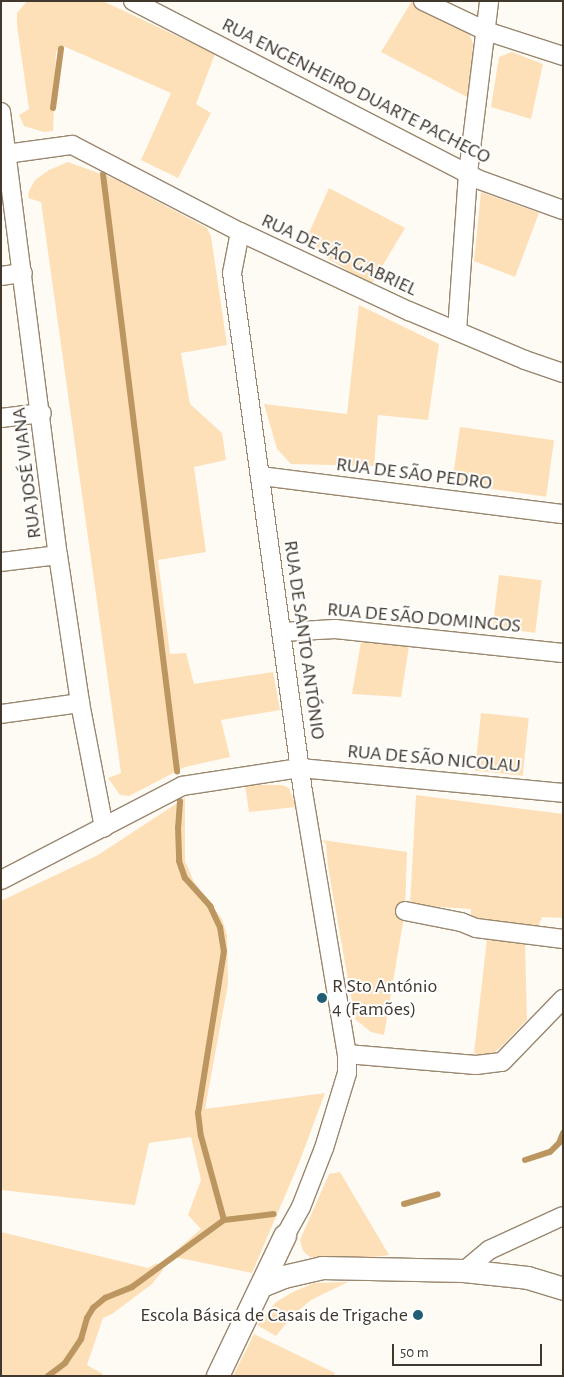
<!DOCTYPE html>
<meta charset="utf-8">
<style>
body{margin:0}
#map{position:relative;width:564px;height:1377px;overflow:hidden;background:#fefbf5;font-family:"Alegreya Sans",sans-serif}
div>[style]{position:absolute}
.green>*{inset:0;background:#fee0b8;transform-origin:0 0}
.stream>*{height:6px;margin:-3px;padding:0 3px;transform-origin:3px;border-radius:3px;background:#bc9661}
.roads{filter:drop-shadow(1px 0 #99876f) drop-shadow(-1px 0 #99876f) drop-shadow(0 1px #99876f) drop-shadow(0 -1px #99876f)}
.minor>*{height:18px;margin:-9px;padding:0 9px;transform-origin:9px;border-radius:9px;background:#fff}
.tertiary>*{height:22px;margin:-11px;padding:0 11px;transform-origin:11px;border-radius:11px;background:#fff}
.dots>*{width:14px;height:14px;translate:-50% -50%;box-sizing:border-box;border:2px solid #fff;border-radius:50%}
span{translate:-50% -50%;white-space:nowrap;text-align:center;line-height:1.15;-webkit-text-stroke:4px #fff;paint-order:stroke}
.street-label{font-size:20px;color:#41392e}
.poi-label{font-size:20px;color:#41392e}
.left{translate:0 -50%;text-align:left}
.right{translate:-100% -50%;text-align:right}
.frame{position:absolute;inset:0;border:2px solid #41392e;pointer-events:none}
.scale{position:absolute;left:392px;top:1344px;width:150px;height:22px;box-sizing:border-box;border:2px solid #41392e;border-top:0;padding-left:6px;font-size:15px;line-height:18px;white-space:nowrap;color:#41392e;-webkit-text-stroke:4px #fff;paint-order:stroke}
</style>
<div id="map">
<div class="green">
<i style="clip-path:polygon(27px 1px,103px 1px,215px 54px,196px 104px,211px 113px,178px 178px,141px 160px,171px 93px,61px 45px,56px 52px,53px 131px,44px 132px,24px 126px,19px 115px,29px 109px,17px 26px,17px 13px)"></i>
<i style="clip-path:polygon(412px 1px,469px 32px,473px 44px,469px 98px,381px 52px)"></i>
<i style="clip-path:polygon(512px 52px,543px 64px,531px 119px,491px 107px,499px 57px)"></i>
<i style="clip-path:polygon(68px 162px,115px 179px,207px 228px,211px 236px,227px 345px,181px 353px,190px 404px,222px 433px,226px 460px,194px 467px,206px 552px,158px 560px,170px 654px,186px 653px,194px 684px,273px 672px,280px 710px,221px 720px,230px 757px,185px 767px,129px 796px,120px 795px,108px 778px,121px 773px,41px 202px,28px 198px,29px 191px,35px 180px,49px 170px)"></i>
<i style="clip-path:polygon(329px 188px,405px 228px,371px 285px,304px 244px)"></i>
<i style="clip-path:polygon(481px 192px,539px 213px,515px 277px,474px 261px)"></i>
<i style="clip-path:polygon(359px 305px,439px 344px,428px 420px,378px 415px,374px 466px,291px 464px,277px 449px,264px 404px,347px 414px)"></i>
<i style="left:460px;top:427px;width:95px;height:57px;rotate:8deg"></i>
<i style="left:499px;top:575px;width:43px;height:53px;rotate:7deg"></i>
<i style="clip-path:polygon(361px 642px,409px 646px,401px 697px,352px 694px)"></i>
<i style="left:481px;top:713px;width:48px;height:58px;rotate:6deg"></i>
<i style="clip-path:polygon(245px 785px,282px 785px,289px 788px,296px 807px,249px 812px)"></i>
<i style="clip-path:polygon(416px 795px,563px 814px,563px 918px,542px 917px,537px 930px,471px 921px,471px 909px,410px 905px)"></i>
<i style="clip-path:polygon(185px 798px,185px 861px,194px 882px,222px 919px,227px 935px,228px 984px,205px 1109px,325px 1093px,299px 1163px,252px 1273px,170px 1256px,201px 1229px,188px 1215px,201px 1180px,191px 1137px,149px 1143px,135px 1205px,1px 1190px,1px 901px,98px 855px)"></i>
<i style="clip-path:polygon(322px 840px,407px 852px,405px 911px,384px 1035px,371px 1032px,355px 1019px,328px 867px,326px 844px)"></i>
<i style="clip-path:polygon(487px 939px,525px 944px,527px 1020px,501px 1047px,489px 1056px,474px 1053px)"></i>
<i style="clip-path:polygon(340px 1172px,389px 1255px,334px 1262px,310px 1257px,303px 1251px,300px 1240px,329px 1174px)"></i>
<i style="clip-path:polygon(1px 1232px,148px 1268px,157px 1263px,163px 1270px,152px 1284px,112px 1314px,103px 1318px,87px 1365px,103px 1374px,101px 1376px,1px 1376px)"></i>
<i style="clip-path:polygon(348px 1282px,311px 1300px,292px 1316px,276px 1336px,257px 1325px,276px 1302px,293px 1292px,314px 1283px)"></i>
<i style="clip-path:polygon(254px 1334px,335px 1373px,334px 1376px,233px 1376px)"></i>
</div>
<div class="stream">
<i style="left:53px;top:108px;width:60px;rotate:-82.3deg"></i>
<i style="left:103px;top:174px;width:602px;rotate:82.93deg"></i>
<i style="left:180px;top:801px;width:26px;rotate:94deg"></i>
<i style="left:178px;top:827px;width:34px;rotate:88deg"></i>
<i style="left:179px;top:861px;width:18px;rotate:71deg"></i>
<i style="left:185px;top:878px;width:38px;rotate:48deg"></i>
<i style="left:210px;top:906px;width:23px;rotate:65deg"></i>
<i style="left:220px;top:927px;width:24px;rotate:81deg"></i>
<i style="left:224px;top:951px;width:164px;rotate:99.1deg"></i>
<i style="left:198px;top:1113px;width:23px;rotate:83deg"></i>
<i style="left:201px;top:1136px;width:87px;rotate:74.7deg"></i>
<i style="left:525px;top:1160px;width:26px;rotate:-18deg"></i>
<i style="left:550px;top:1152px;width:13px;rotate:-45deg"></i>
<i style="left:559px;top:1143px;width:11px;rotate:-68deg"></i>
<i style="left:404px;top:1204px;width:35px;rotate:-16deg"></i>
<i style="left:48px;top:1376px;width:21px;rotate:-37deg"></i>
<i style="left:65px;top:1363px;width:29px;rotate:-56deg"></i>
<i style="left:81px;top:1339px;width:22px;rotate:-74deg"></i>
<i style="left:87px;top:1318px;width:12px;rotate:-59deg"></i>
<i style="left:93px;top:1308px;width:16px;rotate:-40deg"></i>
<i style="left:105px;top:1298px;width:29px;rotate:-22deg"></i>
<i style="left:132px;top:1287px;width:114px;rotate:-36.1deg"></i>
<i style="left:224px;top:1220px;width:50px;rotate:-6.8deg"></i>
</div>
<div class="roads">
<div class="minor">
<i style="left:133px;top:1px;width:390px;rotate:27.3deg"></i>
<i style="left:480px;top:180px;width:88px;rotate:19.9deg"></i>
<i style="left:423px;top:1px;width:70px;rotate:25.5deg"></i>
<i style="left:486px;top:31px;width:81px;rotate:18deg"></i>
<i style="left:1px;top:112px;width:447px;rotate:82.7deg"></i>
<i style="left:58px;top:555px;width:150px;rotate:81.5deg"></i>
<i style="left:80px;top:703px;width:127px;rotate:79.1deg"></i>
<i style="left:6px;top:154px;width:67px;rotate:-7.8deg"></i>
<i style="left:72px;top:145px;width:189px;rotate:27.4deg"></i>
<i style="left:240px;top:232px;width:187px;rotate:25.1deg"></i>
<i style="left:409px;top:311px;width:126px;rotate:22.9deg"></i>
<i style="left:525px;top:360px;width:40px;rotate:18.9deg"></i>
<i style="left:240px;top:232px;width:42px;rotate:101deg"></i>
<i style="left:232px;top:273px;width:524px;rotate:82.21deg"></i>
<i style="left:303px;top:792px;width:266px;rotate:80.5deg"></i>
<i style="left:347px;top:1054px;width:19px;rotate:90deg"></i>
<i style="left:347px;top:1073px;width:78px;rotate:107deg"></i>
<i style="left:324px;top:1148px;width:63px;rotate:111.3deg"></i>
<i style="left:301px;top:1207px;width:33px;rotate:119deg"></i>
<i style="left:1px;top:276px;width:22px;rotate:-8deg"></i>
<i style="left:457px;top:331px;width:158px;rotate:-86deg"></i>
<i style="left:468px;top:173px;width:173px;rotate:-83deg"></i>
<i style="left:1px;top:418px;width:41px;rotate:-7deg"></i>
<i style="left:261px;top:476px;width:304px;rotate:7.2deg"></i>
<i style="left:1px;top:562px;width:57px;rotate:-7deg"></i>
<i style="left:282px;top:632px;width:53px;rotate:-3.2deg"></i>
<i style="left:335px;top:629px;width:229px;rotate:6deg"></i>
<i style="left:1px;top:714px;width:80px;rotate:-7.9deg"></i>
<i style="left:1px;top:880px;width:204px;rotate:-27.4deg"></i>
<i style="left:182px;top:786px;width:119px;rotate:-8.7deg"></i>
<i style="left:300px;top:768px;width:264px;rotate:5.4deg"></i>
<i style="left:405px;top:911px;width:57px;rotate:11.1deg"></i>
<i style="left:461px;top:922px;width:16px;rotate:22deg"></i>
<i style="left:476px;top:928px;width:88px;rotate:7.2deg"></i>
<i style="left:347px;top:1054px;width:129px;rotate:4.9deg"></i>
<i style="left:476px;top:1065px;width:26px;rotate:-7deg"></i>
<i style="left:502px;top:1062px;width:88px;rotate:-45.9deg"></i>
<i style="left:464px;top:1271px;width:33px;rotate:-40deg"></i>
<i style="left:489px;top:1250px;width:81px;rotate:-24.7deg"></i>
</div>
<div class="tertiary">
<i style="left:262px;top:1286px;width:24px;rotate:-22deg"></i>
<i style="left:284px;top:1277px;width:39px;rotate:-13deg"></i>
<i style="left:322px;top:1268px;width:142px;rotate:1.2deg"></i>
<i style="left:464px;top:1271px;width:64px;rotate:6.2deg"></i>
<i style="left:528px;top:1278px;width:37px;rotate:17deg"></i>
<i style="left:218px;top:1376px;width:155px;rotate:-64.4deg"></i>
</div>
</div>
<div class="dots">
<i style="left:322px;top:998px;background:#205e75"></i>
<i style="left:418px;top:1315px;background:#205e75"></i>
</div>
<div class="street-label">
<span style="left:356px;top:91px;rotate:27deg">RUA ENGENHEIRO DUARTE PACHECO</span>
<span style="left:339px;top:255px;rotate:25deg">RUA DE SÃO GABRIEL</span>
<span style="left:27px;top:473px;rotate:-97deg">RUA JOSÉ VIANA</span>
<span style="left:414px;top:474px;rotate:7deg">RUA DE SÃO PEDRO</span>
<span style="left:424px;top:618px;rotate:5deg">RUA DE SÃO DOMINGOS</span>
<span style="left:304px;top:640px;rotate:82deg">RUA DE SANTO ANTÓNIO</span>
<span style="left:434px;top:759px;rotate:5deg">RUA DE SÃO NICOLAU</span>
</div>
<div class="poi-label">
<span class="left" style="left:332px;top:998px">R Sto António<br>4 (Famões)</span>
<span class="right" style="left:408px;top:1315px">Escola Básica de Casais de Trigache</span>
</div>
<div class="frame"></div>
<div class="scale">50 m</div>
</div>
